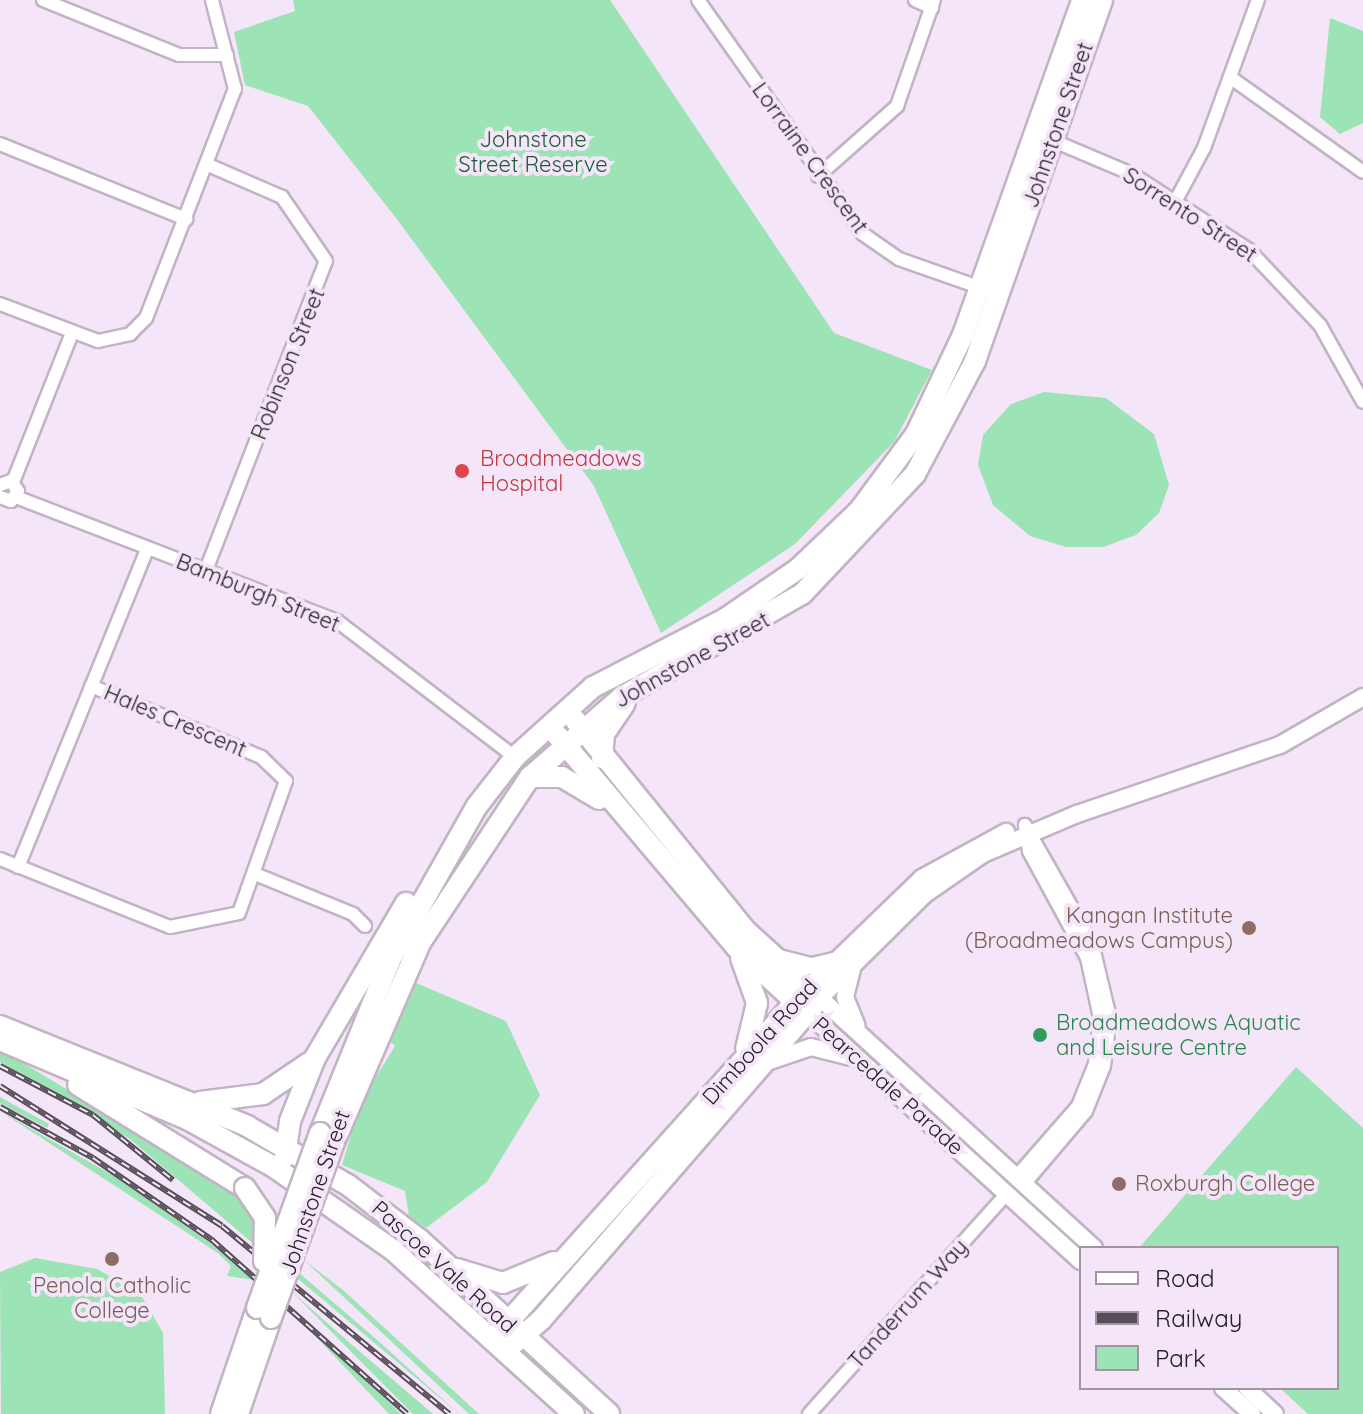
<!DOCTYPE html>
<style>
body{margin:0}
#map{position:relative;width:1363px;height:1414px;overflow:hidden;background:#f5e5f8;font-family:Quicksand,sans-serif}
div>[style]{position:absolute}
.green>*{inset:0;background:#9ce3b6}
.roads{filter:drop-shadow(2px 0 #c2b3c5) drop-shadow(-2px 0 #c2b3c5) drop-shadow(0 2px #c2b3c5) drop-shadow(0 -2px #c2b3c5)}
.minor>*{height:12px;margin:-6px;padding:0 6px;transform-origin:6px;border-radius:6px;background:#fff}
.tertiary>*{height:16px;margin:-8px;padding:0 8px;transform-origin:8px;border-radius:8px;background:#fff}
.primary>*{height:20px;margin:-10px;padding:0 10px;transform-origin:10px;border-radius:10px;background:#fff}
.rail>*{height:6px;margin-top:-3px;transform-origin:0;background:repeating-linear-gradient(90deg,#f5e5f8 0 9px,#564e57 0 18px);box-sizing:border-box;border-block:2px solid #564e57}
.bridges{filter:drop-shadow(2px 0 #c2b3c5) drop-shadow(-2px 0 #c2b3c5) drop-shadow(0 2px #c2b3c5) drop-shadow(0 -2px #c2b3c5)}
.primary-bridge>*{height:20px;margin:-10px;padding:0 10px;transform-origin:10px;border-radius:10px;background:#fff}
.dots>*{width:22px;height:22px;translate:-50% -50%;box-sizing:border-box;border:4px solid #f5e5f8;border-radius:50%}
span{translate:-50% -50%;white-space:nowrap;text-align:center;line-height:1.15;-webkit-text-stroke:8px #f5e5f8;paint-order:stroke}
.street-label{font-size:22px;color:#241e25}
.park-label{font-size:22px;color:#1b5b39}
.health-label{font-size:22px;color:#be3a42}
.left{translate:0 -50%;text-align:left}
.education-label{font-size:22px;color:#785e54}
.right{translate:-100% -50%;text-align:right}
.leisure-label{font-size:22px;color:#27864d}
.legend{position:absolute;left:1079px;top:1246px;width:260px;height:144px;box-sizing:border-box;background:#f5e5f8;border:2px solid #a195a4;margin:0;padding:10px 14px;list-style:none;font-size:24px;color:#241e25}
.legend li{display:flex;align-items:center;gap:16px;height:40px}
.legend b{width:40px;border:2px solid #a195a4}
</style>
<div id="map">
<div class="green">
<i style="clip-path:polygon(293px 0,610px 0,834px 333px,932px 370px,894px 442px,795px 544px,661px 633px,594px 486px,396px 218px,308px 106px,245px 85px,234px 32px,295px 11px)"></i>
<i style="clip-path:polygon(1330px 18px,1363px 31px,1363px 123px,1340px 134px,1320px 117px)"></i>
<i style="clip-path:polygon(1044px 392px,1106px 398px,1154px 434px,1169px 485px,1159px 513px,1136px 535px,1103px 547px,1066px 547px,1030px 536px,993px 505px,978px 465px,983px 435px,1011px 404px)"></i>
<i style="clip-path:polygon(409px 980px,506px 1021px,540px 1095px,487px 1182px,426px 1228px,409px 1216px,405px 1191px,342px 1165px,361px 1101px,395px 1046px,382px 1035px)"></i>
<i style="clip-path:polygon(0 1049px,250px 1200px,263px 1252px,130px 1139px,0 1062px)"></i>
<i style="clip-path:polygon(1296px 1067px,1363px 1128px,1363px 1414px,1308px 1414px,1280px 1388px,1337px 1388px,1337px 1248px,1139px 1248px)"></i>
<i style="clip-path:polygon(0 1097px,49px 1124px,47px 1128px,0 1103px)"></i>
<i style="clip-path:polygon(0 1111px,114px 1176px,205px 1239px,255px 1280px,227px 1276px,231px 1266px,218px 1253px)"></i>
<i style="clip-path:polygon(35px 1258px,97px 1269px,140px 1293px,163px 1333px,165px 1414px,1px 1414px,0 1272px)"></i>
<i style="clip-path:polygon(303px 1259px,344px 1291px,479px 1414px,469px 1414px)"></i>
<i style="clip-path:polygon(298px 1272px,375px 1338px,459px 1414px,296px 1277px)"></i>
<i style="clip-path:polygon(291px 1291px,351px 1344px,433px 1414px,413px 1414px)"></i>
<i style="clip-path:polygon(286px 1305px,348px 1362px,401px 1414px,389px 1414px)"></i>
</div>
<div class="roads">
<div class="minor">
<i style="left:43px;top:0;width:147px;rotate:22deg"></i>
<i style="left:179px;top:55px;width:48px"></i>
<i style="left:698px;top:0;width:286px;rotate:54.8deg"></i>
<i style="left:863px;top:234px;width:44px;rotate:34.8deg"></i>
<i style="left:899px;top:259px;width:90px;rotate:19.4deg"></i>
<i style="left:915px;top:0;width:19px;rotate:25deg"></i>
<i style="left:1230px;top:77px;width:163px;rotate:35.5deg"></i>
<i style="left:1047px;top:138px;width:92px;rotate:23deg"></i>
<i style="left:1132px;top:174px;width:140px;rotate:33deg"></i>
<i style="left:1249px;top:250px;width:103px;rotate:46.6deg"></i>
<i style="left:1320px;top:325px;width:88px;rotate:60.8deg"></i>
<i style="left:0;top:144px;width:201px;rotate:22deg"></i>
<i style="left:818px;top:176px;width:106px;rotate:-41.5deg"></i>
<i style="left:897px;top:106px;width:112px;rotate:-70.8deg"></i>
<i style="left:1175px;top:202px;width:61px;rotate:-61.8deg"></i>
<i style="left:1204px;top:148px;width:158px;rotate:-70deg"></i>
<i style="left:0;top:304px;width:105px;rotate:20.7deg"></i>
<i style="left:98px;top:341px;width:33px;rotate:-12deg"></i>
<i style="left:130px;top:334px;width:23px;rotate:-45deg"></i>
<i style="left:146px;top:318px;width:246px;rotate:-68.8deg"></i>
<i style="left:235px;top:89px;width:92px;rotate:-104.5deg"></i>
<i style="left:13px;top:482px;width:160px;rotate:-68.4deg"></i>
<i style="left:0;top:485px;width:12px;rotate:-20deg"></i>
<i style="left:11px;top:481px;width:12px;rotate:55deg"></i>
<i style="left:18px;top:491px;width:12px;rotate:125deg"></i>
<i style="left:11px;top:501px;width:12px;rotate:-160deg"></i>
<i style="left:16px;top:497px;width:344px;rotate:21.1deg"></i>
<i style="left:337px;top:621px;width:224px;rotate:37.4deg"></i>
<i style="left:206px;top:570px;width:331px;rotate:-68.8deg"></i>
<i style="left:326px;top:261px;width:78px;rotate:-124.5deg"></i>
<i style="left:282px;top:197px;width:81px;rotate:-156.6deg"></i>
<i style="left:0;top:859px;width:183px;rotate:21.8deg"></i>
<i style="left:170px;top:927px;width:70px;rotate:-11.5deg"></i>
<i style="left:239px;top:913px;width:140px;rotate:-70.4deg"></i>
<i style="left:286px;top:781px;width:35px;rotate:-136deg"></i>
<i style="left:261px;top:757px;width:184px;rotate:-157.3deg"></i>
<i style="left:18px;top:867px;width:343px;rotate:-67.9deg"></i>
<i style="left:255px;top:874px;width:106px;rotate:22.2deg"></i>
<i style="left:353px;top:914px;width:17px;rotate:45deg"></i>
<i style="left:1017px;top:1176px;width:93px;rotate:-48.9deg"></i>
<i style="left:1078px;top:1106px;width:45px;rotate:-68deg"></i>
<i style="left:1095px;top:1064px;width:46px;rotate:-83.8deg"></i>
<i style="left:1100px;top:1018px;width:61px;rotate:-102.2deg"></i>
<i style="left:1087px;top:958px;width:122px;rotate:-118.5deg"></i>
<i style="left:1029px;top:851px;width:24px;rotate:-99deg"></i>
<i style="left:1025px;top:1183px;width:94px;rotate:-49.7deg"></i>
<i style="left:1086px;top:1111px;width:48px;rotate:-68.2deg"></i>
<i style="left:1104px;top:1066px;width:48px;rotate:-82.9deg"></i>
<i style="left:1110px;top:1018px;width:77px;rotate:-103.5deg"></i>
<i style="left:1092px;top:943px;width:136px;rotate:-119.6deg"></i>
<i style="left:809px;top:1414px;width:297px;rotate:-48.1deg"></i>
</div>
<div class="tertiary">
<i style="left:775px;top:957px;width:38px;rotate:14deg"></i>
<i style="left:812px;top:966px;width:23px;rotate:-13deg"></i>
<i style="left:852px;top:969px;width:29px;rotate:104deg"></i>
<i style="left:845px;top:997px;width:31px;rotate:68deg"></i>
<i style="left:808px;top:988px;width:158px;rotate:-44deg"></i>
<i style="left:922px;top:878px;width:96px;rotate:-28.7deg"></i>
<i style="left:808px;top:1013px;width:369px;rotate:42.3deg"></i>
<i style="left:767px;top:1062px;width:46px;rotate:-18.8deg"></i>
<i style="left:811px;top:1047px;width:41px;rotate:14deg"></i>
<i style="left:1094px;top:1248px;width:371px;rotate:-137.6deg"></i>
<i style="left:820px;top:998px;width:146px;rotate:-44.7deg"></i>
<i style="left:924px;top:895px;width:72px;rotate:-34.8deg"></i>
<i style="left:983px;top:854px;width:102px;rotate:-23.1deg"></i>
<i style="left:1077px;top:814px;width:214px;rotate:-18.8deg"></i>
<i style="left:1280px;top:745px;width:96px;rotate:-30deg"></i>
<i style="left:1223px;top:1388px;width:39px;rotate:42deg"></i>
<i style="left:1247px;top:1388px;width:38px;rotate:43deg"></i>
</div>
<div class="primary">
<i style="left:557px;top:735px;width:277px;rotate:49.8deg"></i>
<i style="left:736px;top:947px;width:94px;rotate:42.8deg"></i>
<i style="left:602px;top:758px;width:24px;rotate:-85deg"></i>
<i style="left:604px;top:734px;width:37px;rotate:-56deg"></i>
<i style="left:530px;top:777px;width:32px"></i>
<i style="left:562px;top:777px;width:43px;rotate:30.7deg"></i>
<i style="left:741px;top:958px;width:48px;rotate:70.4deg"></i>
<i style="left:757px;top:1003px;width:47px;rotate:103.4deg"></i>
<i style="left:0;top:1026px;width:266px;rotate:22deg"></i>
<i style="left:247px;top:1126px;width:117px;rotate:30.3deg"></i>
<i style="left:348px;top:1185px;width:91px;rotate:37.4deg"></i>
<i style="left:420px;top:1240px;width:257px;rotate:42.6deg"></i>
<i style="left:0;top:1040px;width:203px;rotate:22.9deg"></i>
<i style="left:187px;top:1119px;width:99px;rotate:28.9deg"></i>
<i style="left:274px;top:1167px;width:145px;rotate:34.9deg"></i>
<i style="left:393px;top:1250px;width:244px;rotate:42.2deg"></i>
<i style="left:78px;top:1085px;width:196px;rotate:31.7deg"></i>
<i style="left:200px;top:1102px;width:64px;rotate:-7.2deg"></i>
<i style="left:263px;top:1094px;width:55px;rotate:-34deg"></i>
<i style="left:320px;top:1133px;width:191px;rotate:-67.9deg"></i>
<i style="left:392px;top:956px;width:172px;rotate:-60.5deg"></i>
<i style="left:477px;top:806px;width:62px;rotate:-52.2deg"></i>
<i style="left:515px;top:757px;width:105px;rotate:-41.9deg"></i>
<i style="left:593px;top:687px;width:148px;rotate:-27.3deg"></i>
<i style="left:725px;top:619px;width:88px;rotate:-34.4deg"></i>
<i style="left:798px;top:569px;width:84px;rotate:-43.6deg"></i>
<i style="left:859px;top:511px;width:96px;rotate:-53.5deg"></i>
<i style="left:916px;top:434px;width:110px;rotate:-64.6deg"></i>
<i style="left:963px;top:335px;width:356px;rotate:-70.4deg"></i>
<i style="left:334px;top:1142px;width:217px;rotate:-66.6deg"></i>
<i style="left:420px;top:943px;width:199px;rotate:-56.5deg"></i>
<i style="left:530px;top:777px;width:122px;rotate:-41deg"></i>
<i style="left:622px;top:697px;width:207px;rotate:-29.8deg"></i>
<i style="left:802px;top:594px;width:165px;rotate:-46.7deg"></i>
<i style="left:915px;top:474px;width:128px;rotate:-62deg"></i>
<i style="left:975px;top:361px;width:383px;rotate:-70.6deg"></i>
<i style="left:285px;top:1157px;width:36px;rotate:-82deg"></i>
<i style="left:290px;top:1121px;width:68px;rotate:-68.4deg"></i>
<i style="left:315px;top:1058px;width:180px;rotate:-59.6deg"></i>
<i style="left:457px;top:1269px;width:48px;rotate:16.9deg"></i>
<i style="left:503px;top:1283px;width:55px;rotate:-22.4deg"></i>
<i style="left:500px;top:1331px;width:461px;rotate:-48.1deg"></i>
<i style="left:505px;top:1351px;width:48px;rotate:-40.7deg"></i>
<i style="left:541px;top:1320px;width:426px;rotate:-49.1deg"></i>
<i style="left:820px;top:998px;width:100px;rotate:-137.8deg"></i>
<i style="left:746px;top:931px;width:272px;rotate:-129deg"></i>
<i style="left:221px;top:1414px;width:112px;rotate:-71.2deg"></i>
<i style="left:238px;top:1414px;width:102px;rotate:-71deg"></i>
</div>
</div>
<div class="rail">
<i style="left:0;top:1066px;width:105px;rotate:27.8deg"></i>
<i style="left:93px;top:1115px;width:103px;rotate:39.1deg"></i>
<i style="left:0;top:1086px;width:262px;rotate:32.2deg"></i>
<i style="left:222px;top:1226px;width:295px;rotate:39.6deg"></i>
<i style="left:0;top:1107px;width:106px;rotate:28.7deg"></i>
<i style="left:93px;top:1158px;width:145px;rotate:34.6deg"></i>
<i style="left:212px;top:1240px;width:261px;rotate:41.7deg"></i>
</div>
<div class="bridges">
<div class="primary-bridge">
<i style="left:245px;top:1188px;width:36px;rotate:56deg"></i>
<i style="left:265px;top:1218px;width:43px;rotate:91.3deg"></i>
<i style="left:257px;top:1308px;width:186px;rotate:-70.2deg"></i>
<i style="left:271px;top:1318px;width:187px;rotate:-70.3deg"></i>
</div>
</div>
<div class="dots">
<i style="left:462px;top:471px;background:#e0444e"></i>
<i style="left:1249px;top:928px;background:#8d6e63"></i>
<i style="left:1040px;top:1035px;background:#2e9e5b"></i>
<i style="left:1119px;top:1184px;background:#8d6e63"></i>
<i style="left:112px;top:1259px;background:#8d6e63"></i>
</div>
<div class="street-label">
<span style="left:1058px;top:125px;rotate:-71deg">Johnstone Street</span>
<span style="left:810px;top:158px;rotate:54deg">Lorraine Crescent</span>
<span style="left:1190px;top:215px;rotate:33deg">Sorrento Street</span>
<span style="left:288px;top:364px;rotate:-68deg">Robinson Street</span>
<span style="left:258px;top:593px;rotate:22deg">Bamburgh Street</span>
<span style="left:692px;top:660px;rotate:-29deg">Johnstone Street</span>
<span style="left:175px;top:721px;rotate:23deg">Hales Crescent</span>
<span style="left:760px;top:1042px;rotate:-48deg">Dimboola Road</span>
<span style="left:888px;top:1086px;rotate:42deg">Pearcedale Parade</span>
<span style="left:315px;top:1193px;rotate:-71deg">Johnstone Street</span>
<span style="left:444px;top:1267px;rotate:42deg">Pascoe Vale Road</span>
<span style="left:908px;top:1304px;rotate:-48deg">Tanderrum Way</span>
</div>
<div class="park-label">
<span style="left:533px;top:152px">Johnstone<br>Street Reserve</span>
</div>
<div class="health-label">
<span class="left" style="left:480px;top:471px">Broadmeadows<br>Hospital</span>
</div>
<div class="education-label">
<span class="right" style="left:1233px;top:928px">Kangan Institute<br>(Broadmeadows Campus)</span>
<span class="left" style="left:1135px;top:1184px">Roxburgh College</span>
<span style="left:112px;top:1298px">Penola Catholic<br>College</span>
</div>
<div class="leisure-label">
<span class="left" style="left:1056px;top:1035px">Broadmeadows Aquatic<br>and Leisure Centre</span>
</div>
<ul class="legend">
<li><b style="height:10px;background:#fff"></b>Road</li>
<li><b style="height:10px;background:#564e57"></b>Railway</li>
<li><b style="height:22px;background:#9ce3b6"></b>Park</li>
</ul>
</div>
